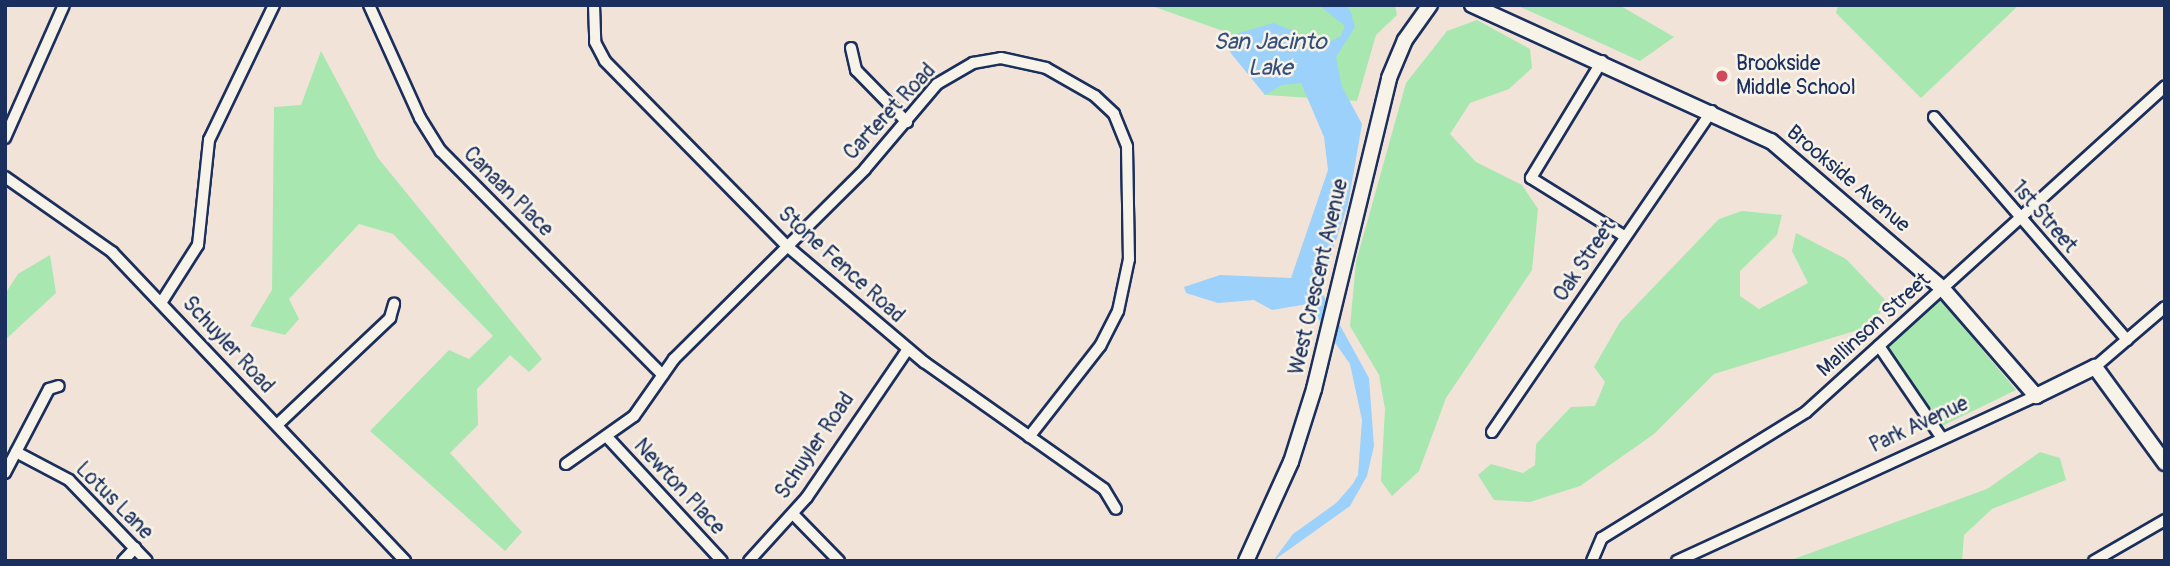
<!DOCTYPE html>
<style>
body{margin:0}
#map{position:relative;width:2170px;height:566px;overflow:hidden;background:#f2e3d9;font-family:Pangolin,sans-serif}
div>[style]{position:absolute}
.green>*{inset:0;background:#a8e7af}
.water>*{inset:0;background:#9bd1fa}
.stream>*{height:2.5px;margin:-1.25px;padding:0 1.25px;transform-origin:1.25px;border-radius:1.25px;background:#9bd1fa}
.roads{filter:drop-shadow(2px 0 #1b2f5e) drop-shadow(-2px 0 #1b2f5e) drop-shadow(0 2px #1b2f5e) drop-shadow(0 -2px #1b2f5e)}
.minor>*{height:10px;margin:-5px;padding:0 5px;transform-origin:5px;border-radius:5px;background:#f7f3e8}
.secondary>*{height:14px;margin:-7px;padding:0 7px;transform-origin:7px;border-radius:7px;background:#f7f3e8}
.dots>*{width:19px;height:19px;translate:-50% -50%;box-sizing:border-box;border:4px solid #f7f3e8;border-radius:50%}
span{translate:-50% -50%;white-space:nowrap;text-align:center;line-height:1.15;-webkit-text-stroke:5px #f7f3e8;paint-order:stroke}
.poi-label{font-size:21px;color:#1b2f5e}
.left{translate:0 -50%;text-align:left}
.street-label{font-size:21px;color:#1b2f5e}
.water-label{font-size:23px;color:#354f7d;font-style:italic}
.frame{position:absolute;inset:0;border:7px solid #1b2f5e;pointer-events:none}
</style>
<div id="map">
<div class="green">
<i style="clip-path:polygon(1149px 5px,1395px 5px,1397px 15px,1376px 35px,1357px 101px,1265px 95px,1226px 32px)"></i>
<i style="clip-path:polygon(1516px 5px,1619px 5px,1674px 37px,1640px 61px)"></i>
<i style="clip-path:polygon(1838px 5px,2019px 5px,1921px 98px,1836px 13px)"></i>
<i style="clip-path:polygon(1477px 20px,1530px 49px,1532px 68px,1509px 89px,1470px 103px,1450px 134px,1476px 162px,1522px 185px,1538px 209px,1532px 270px,1446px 398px,1419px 471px,1392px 496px,1381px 481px,1385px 409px,1379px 375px,1350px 326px,1356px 262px,1406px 83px,1447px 31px)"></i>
<i style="clip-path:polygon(321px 51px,378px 158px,542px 359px,529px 372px,510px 355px,477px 389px,478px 425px,450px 453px,522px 532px,505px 551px,370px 431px,449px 350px,469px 359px,493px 336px,393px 234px,359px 224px,289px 299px,299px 319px,285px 335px,250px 326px,272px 290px,274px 107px,301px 105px)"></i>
<i style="clip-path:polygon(1742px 211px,1782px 215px,1777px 235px,1740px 271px,1740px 296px,1759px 309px,1808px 283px,1792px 251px,1796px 233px,1846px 259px,1886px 301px,1874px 325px,1714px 374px,1654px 434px,1580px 486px,1530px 502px,1494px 500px,1478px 475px,1491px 464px,1523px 473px,1535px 465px,1536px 444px,1571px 407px,1595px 406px,1605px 382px,1594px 367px,1620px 322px,1719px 219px)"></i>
<i style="clip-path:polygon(50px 255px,56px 293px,5px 340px,5px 294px,18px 274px)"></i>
<i style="clip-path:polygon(1939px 298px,2016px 390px,1940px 427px,1885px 348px)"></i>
<i style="clip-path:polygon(2040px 452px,2060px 458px,2066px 480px,1992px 509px,1964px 535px,1962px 561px,1791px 560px,1987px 489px)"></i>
</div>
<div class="water">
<i style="clip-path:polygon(1319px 5px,1345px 5px,1350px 10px,1355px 27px,1336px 57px,1342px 87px,1362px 124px,1348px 204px,1320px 289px,1369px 378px,1374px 446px,1367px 476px,1350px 506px,1273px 561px,1293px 534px,1346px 496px,1358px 475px,1362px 420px,1350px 364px,1308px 304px,1272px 310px,1254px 300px,1218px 303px,1186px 293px,1184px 287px,1220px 275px,1291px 278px,1328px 170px,1324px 137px,1301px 83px,1282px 85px,1265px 95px,1229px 51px,1232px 35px,1274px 23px,1325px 44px,1341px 36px,1345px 26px)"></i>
</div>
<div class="stream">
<i style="left:1333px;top:508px;width:32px;rotate:-49deg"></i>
</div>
<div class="roads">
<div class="minor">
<i style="left:369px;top:5px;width:124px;rotate:65.7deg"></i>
<i style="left:420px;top:118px;width:39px;rotate:58deg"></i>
<i style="left:441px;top:151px;width:315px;rotate:45.3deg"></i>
<i style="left:594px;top:5px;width:37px;rotate:88deg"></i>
<i style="left:595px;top:42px;width:21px;rotate:62deg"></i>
<i style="left:605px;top:61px;width:260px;rotate:45.5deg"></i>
<i style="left:787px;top:246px;width:180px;rotate:40.3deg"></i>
<i style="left:924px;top:362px;width:220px;rotate:35.2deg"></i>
<i style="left:1104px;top:489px;width:23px;rotate:59deg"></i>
<i style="left:851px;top:48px;width:23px;rotate:77deg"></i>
<i style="left:856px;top:70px;width:73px;rotate:45.6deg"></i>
<i style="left:1602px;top:61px;width:137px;rotate:121.3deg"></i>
<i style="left:1531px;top:178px;width:110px;rotate:31.9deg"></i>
<i style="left:1934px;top:117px;width:295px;rotate:49.1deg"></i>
<i style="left:5px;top:138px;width:145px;rotate:-66.1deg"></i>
<i style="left:5px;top:177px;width:131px;rotate:35deg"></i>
<i style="left:112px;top:252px;width:426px;rotate:46.5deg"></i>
<i style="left:161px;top:303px;width:69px;rotate:-57.5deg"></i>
<i style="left:198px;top:245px;width:106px;rotate:-84deg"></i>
<i style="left:209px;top:140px;width:150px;rotate:-64.3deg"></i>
<i style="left:1879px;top:346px;width:110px;rotate:55.7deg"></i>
<i style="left:2095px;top:367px;width:92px;rotate:-40.6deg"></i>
<i style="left:277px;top:425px;width:156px;rotate:-43.4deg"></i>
<i style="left:390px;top:318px;width:15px;rotate:-74deg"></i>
<i style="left:1492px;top:432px;width:389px;rotate:-55.6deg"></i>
<i style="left:609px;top:439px;width:166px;rotate:47.2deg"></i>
<i style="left:16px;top:452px;width:60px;rotate:27.8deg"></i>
<i style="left:69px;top:480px;width:112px;rotate:46.1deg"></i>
<i style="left:566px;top:464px;width:83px;rotate:-35.2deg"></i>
<i style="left:634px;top:416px;width:70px;rotate:-54.9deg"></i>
<i style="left:674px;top:359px;width:269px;rotate:-44.8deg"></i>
<i style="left:865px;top:169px;width:111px;rotate:-49.7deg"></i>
<i style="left:937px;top:84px;width:42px;rotate:-30.3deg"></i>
<i style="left:973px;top:63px;width:28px;rotate:-10deg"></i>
<i style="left:1001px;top:58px;width:46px;rotate:12.5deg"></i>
<i style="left:1046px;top:68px;width:56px;rotate:29.7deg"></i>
<i style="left:1095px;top:96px;width:26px;rotate:43deg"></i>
<i style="left:1114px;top:114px;width:35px;rotate:68deg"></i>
<i style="left:1127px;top:147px;width:112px;rotate:89deg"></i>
<i style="left:1129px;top:259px;width:53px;rotate:101.9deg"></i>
<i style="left:1118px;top:311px;width:39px;rotate:117deg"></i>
<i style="left:1100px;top:346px;width:115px;rotate:128deg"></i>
<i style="left:5px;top:473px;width:95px;rotate:-62.4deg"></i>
<i style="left:49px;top:389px;width:10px;rotate:-17deg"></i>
<i style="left:793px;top:514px;width:66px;rotate:45.6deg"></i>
<i style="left:123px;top:561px;width:18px;rotate:-47deg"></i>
<i style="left:749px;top:561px;width:86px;rotate:-47.8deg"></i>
<i style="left:807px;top:497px;width:179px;rotate:-55.7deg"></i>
<i style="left:1592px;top:561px;width:25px;rotate:-67deg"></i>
<i style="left:1602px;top:538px;width:240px;rotate:-31.7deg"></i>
<i style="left:1806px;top:412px;width:485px;rotate:-42.2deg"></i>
<i style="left:1677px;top:561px;width:395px;rotate:-24.7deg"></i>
<i style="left:2094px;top:561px;width:82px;rotate:-30deg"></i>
</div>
<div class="secondary">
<i style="left:1472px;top:5px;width:328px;rotate:24.5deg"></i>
<i style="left:1771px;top:141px;width:227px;rotate:40.7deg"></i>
<i style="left:1943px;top:289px;width:142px;rotate:49deg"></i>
<i style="left:2036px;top:396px;width:66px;rotate:-26.2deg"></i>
<i style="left:2095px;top:367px;width:119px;rotate:53.9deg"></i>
<i style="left:1246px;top:561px;width:109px;rotate:-65.6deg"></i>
<i style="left:1291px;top:462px;width:77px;rotate:-72.5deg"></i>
<i style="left:1314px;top:389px;width:320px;rotate:-76.4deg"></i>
<i style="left:1389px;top:78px;width:41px;rotate:-67.2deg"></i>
<i style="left:1405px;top:40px;width:43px;rotate:-54.5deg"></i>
</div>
</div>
<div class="dots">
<i style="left:1722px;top:76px;background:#d1495b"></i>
</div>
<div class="poi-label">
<span class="left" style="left:1736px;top:76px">Brookside<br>Middle School</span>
</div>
<div class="street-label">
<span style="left:890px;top:112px;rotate:-47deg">Carteret Road</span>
<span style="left:1848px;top:179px;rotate:40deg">Brookside Avenue</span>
<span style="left:508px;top:192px;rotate:45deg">Canaan Place</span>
<span style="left:2044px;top:217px;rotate:49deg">1st Street</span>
<span style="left:1585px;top:261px;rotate:-56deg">Oak Street</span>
<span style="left:841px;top:265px;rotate:42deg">Stone Fence Road</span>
<span style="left:1319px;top:277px;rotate:-77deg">West Crescent Avenue</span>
<span style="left:1874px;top:325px;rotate:-42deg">Mallinson Street</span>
<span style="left:228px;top:345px;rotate:47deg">Schuyler Road</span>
<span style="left:1919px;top:425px;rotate:-25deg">Park Avenue</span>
<span style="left:815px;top:446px;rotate:-56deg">Schuyler Road</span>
<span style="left:679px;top:487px;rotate:47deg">Newton Place</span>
<span style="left:114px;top:501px;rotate:45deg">Lotus Lane</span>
</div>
<div class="water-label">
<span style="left:1270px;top:55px">San Jacinto<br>Lake</span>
</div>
<div class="frame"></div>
</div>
